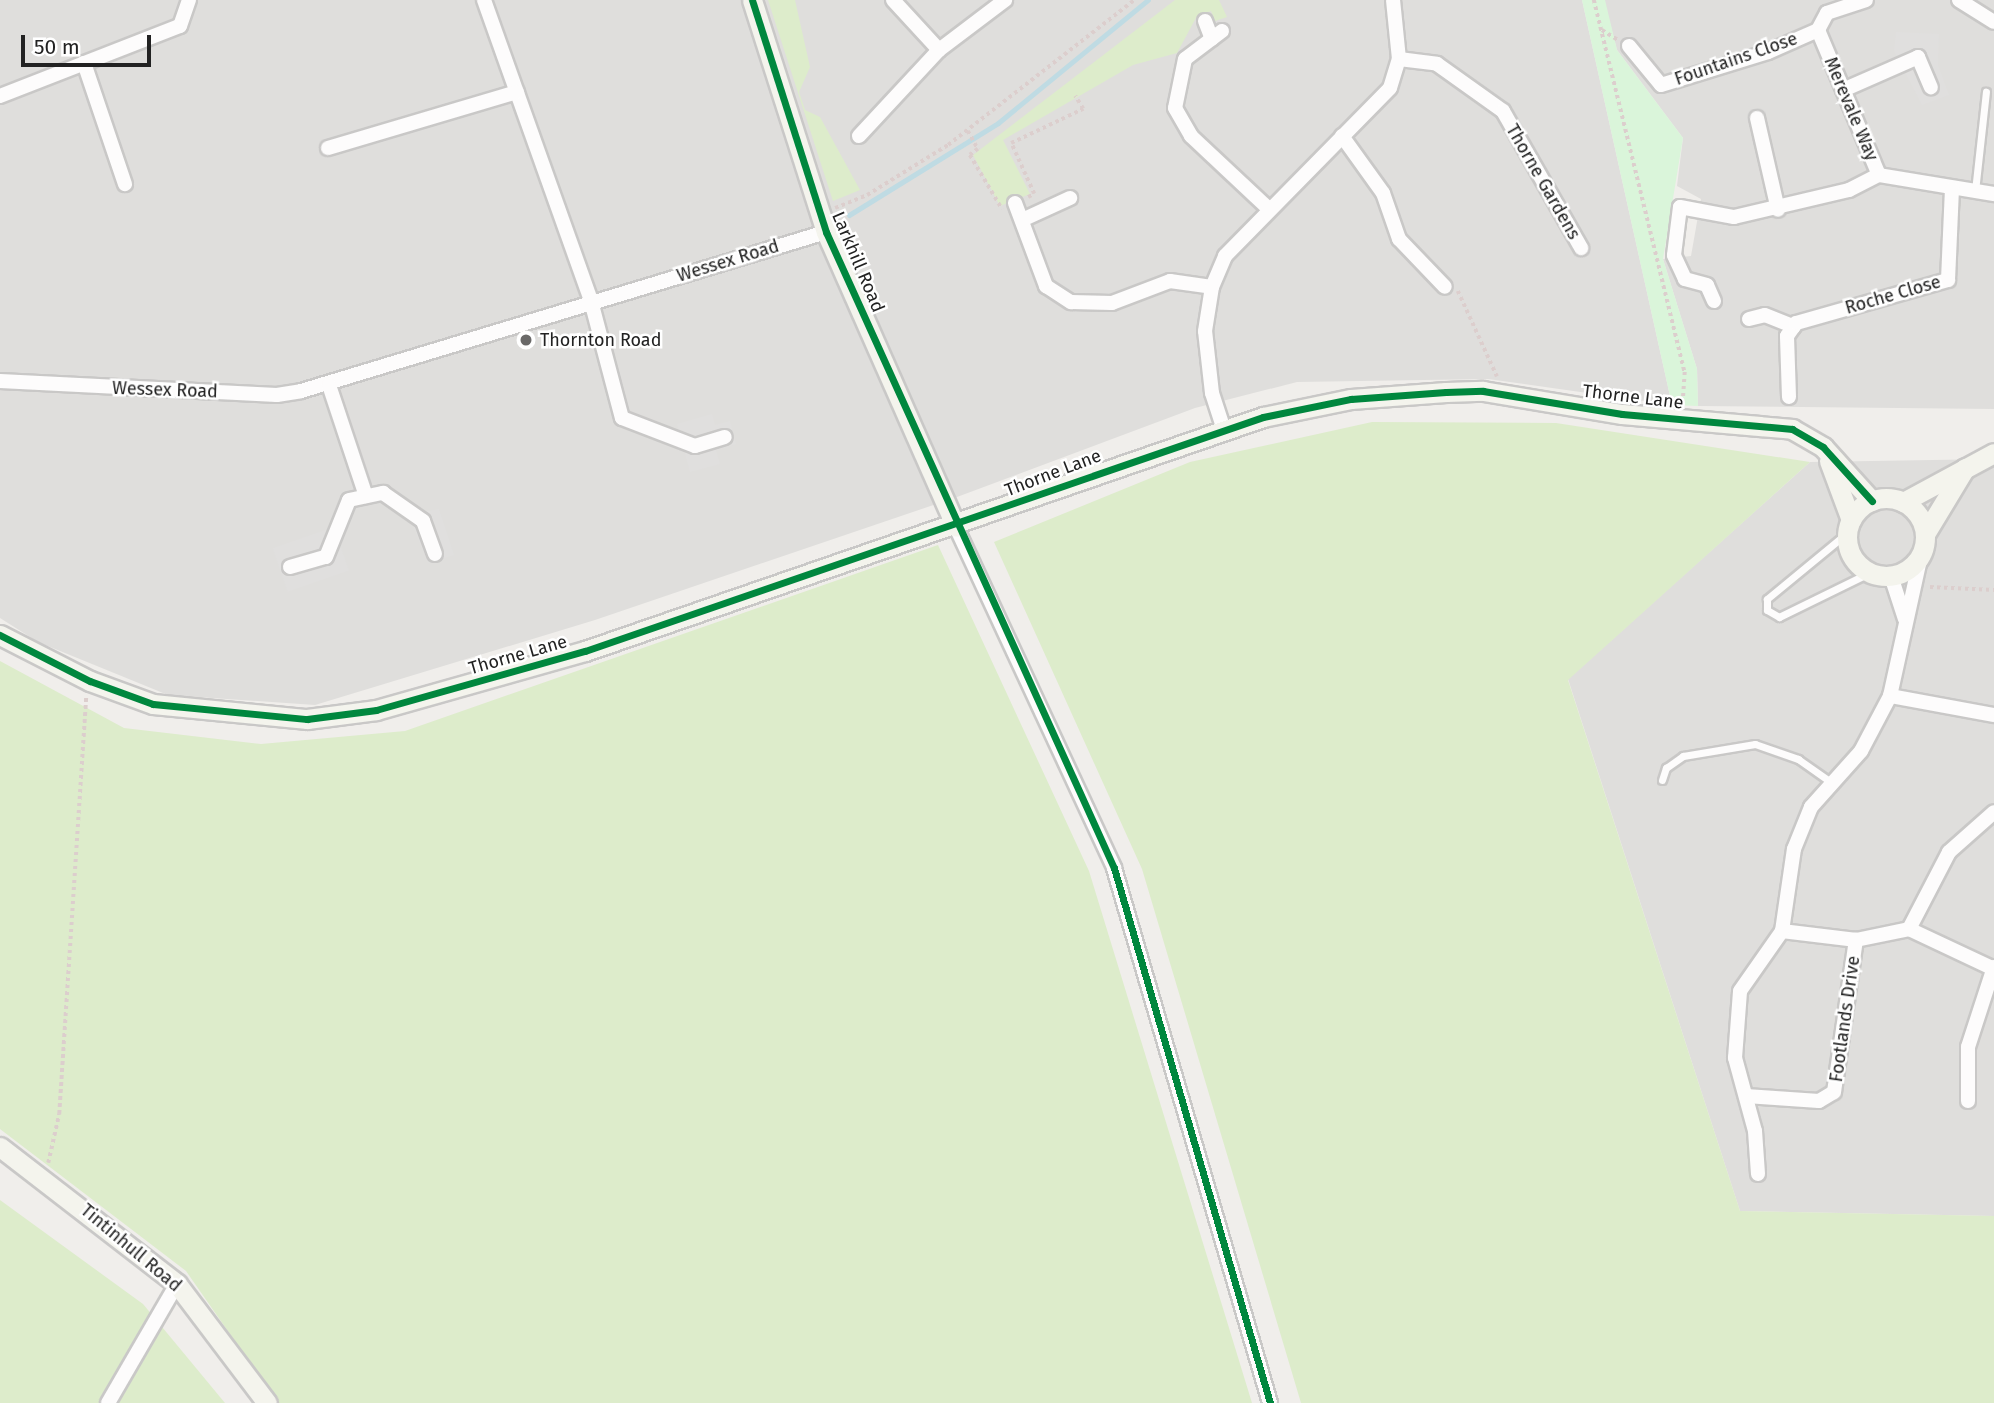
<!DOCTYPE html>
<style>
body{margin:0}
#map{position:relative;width:1994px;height:1403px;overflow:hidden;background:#f0eeeb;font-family:"Fira Sans",sans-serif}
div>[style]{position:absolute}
.residential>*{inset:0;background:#dfdedc}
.grass>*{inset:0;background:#ddeccb}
.park>*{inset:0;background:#daf5da}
.parking>*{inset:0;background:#e0dfde;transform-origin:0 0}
.stream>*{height:5px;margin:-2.5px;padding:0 2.5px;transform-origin:2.5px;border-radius:2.5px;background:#bfdbe3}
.path>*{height:3.5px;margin-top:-1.75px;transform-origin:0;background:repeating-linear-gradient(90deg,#dccecd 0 3.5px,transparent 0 7px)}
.roads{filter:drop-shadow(2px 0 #c9c8c7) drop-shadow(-2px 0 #c9c8c7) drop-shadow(0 2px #c9c8c7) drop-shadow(0 -2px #c9c8c7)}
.lane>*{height:7px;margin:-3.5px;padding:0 3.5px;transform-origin:3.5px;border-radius:3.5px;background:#fdfcfc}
.street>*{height:14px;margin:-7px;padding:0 7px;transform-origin:7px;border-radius:7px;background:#fdfcfc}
.secondary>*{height:19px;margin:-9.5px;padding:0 9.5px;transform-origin:9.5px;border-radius:9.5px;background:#f4f4ed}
.secondary>.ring{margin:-9.5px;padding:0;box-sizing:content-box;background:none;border:19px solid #f4f4ed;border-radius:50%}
.cycleway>*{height:7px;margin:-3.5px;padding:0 3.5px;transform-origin:3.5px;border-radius:3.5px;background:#00873e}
.dots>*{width:19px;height:19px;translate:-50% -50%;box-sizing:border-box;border:4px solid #fff;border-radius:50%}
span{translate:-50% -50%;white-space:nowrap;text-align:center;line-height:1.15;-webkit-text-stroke:5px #fff;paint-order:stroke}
.street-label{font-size:18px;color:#222}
.poi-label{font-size:18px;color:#222}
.left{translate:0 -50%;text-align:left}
.scale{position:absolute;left:21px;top:35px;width:130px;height:32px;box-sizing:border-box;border:4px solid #222;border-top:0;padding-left:9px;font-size:21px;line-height:24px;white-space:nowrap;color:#222;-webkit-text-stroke:5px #fff;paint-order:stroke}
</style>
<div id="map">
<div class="residential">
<i style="clip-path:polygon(0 0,1582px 0,1672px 405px,1488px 379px,1297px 382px,1195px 408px,957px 497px,595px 620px,315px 705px,168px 695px,38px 642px,0 618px)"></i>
<i style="clip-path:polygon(1604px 0,1994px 0,1994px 409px,1698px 406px,1697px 369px,1663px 259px,1691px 256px,1701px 199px,1677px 186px,1683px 138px,1617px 50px)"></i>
<i style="clip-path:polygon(1994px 459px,1994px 1216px,1740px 1211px,1568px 679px,1810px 462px)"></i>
</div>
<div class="grass">
<i style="clip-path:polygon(768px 0,795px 0,810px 67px,799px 92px,805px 110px,820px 117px,860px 190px,833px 201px)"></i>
<i style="clip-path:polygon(1175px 0,1219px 0,1227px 17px,1215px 21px,1211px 11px,1197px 16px,1177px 53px,1133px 65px,1003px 140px,1030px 194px,1000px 206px,973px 155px)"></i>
<i style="clip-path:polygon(1372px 422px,1556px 423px,1810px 462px,1568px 680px,1740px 1211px,1994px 1216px,1994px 1403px,1301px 1403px,1142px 869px,994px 542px,1190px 462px)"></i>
<i style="clip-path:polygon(938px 545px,1089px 871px,1252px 1403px,278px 1403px,186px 1271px,0 1129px,0 661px,124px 728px,261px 744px,405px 731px)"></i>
<i style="clip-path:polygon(0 1200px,143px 1304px,225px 1403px,0 1403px)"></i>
</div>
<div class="park">
<i style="clip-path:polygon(1582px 0,1605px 0,1617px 50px,1683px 138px,1663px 259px,1697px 369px,1698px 406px,1672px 405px)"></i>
</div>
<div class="parking">
<i style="clip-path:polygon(1896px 32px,1939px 34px,1938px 65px,1949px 95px,1922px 105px,1894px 51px)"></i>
<i style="clip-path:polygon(712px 414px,715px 425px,730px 421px,736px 444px,716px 450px,720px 464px,690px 472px,677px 424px)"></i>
<i style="clip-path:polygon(439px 509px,454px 555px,428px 563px,409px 515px)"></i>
<i style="left:334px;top:527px;width:46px;height:65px;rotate:71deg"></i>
</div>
<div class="stream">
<i style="left:849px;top:215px;width:175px;rotate:-31.7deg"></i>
<i style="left:998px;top:123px;width:194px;rotate:-39.4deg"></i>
</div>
<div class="path">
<i style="left:1594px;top:0;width:383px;rotate:76.3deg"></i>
<i style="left:1685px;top:372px;width:31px;rotate:94deg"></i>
<i style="left:1602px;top:30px;width:19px;rotate:32deg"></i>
<i style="left:968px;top:131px;width:21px;rotate:61deg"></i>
<i style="left:978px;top:149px;width:10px;rotate:143deg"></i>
<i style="left:970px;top:155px;width:63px;rotate:59.3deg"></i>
<i style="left:1028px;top:197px;width:7px;rotate:-27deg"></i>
<i style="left:1034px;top:194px;width:56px;rotate:-114.3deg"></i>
<i style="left:1011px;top:143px;width:80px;rotate:-25.3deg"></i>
<i style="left:1083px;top:109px;width:15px;rotate:-122deg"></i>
<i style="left:835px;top:208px;width:35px;rotate:-22deg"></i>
<i style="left:867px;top:195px;width:95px;rotate:-31.7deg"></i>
<i style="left:948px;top:145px;width:236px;rotate:-37.9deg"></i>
<i style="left:1458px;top:291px;width:94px;rotate:65.4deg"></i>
<i style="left:1930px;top:587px;width:64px;rotate:2.7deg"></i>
<i style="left:48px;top:1163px;width:50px;rotate:-77.3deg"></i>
<i style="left:59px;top:1114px;width:418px;rotate:-86.3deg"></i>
</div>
<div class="roads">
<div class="lane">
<i style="left:1975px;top:191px;width:100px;rotate:-83.7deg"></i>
<i style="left:1847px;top:533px;width:104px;rotate:140.5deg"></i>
<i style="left:1767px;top:599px;width:11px;rotate:90deg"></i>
<i style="left:1767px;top:610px;width:14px;rotate:30deg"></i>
<i style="left:1779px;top:617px;width:100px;rotate:-26.1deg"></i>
<i style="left:1662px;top:780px;width:13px;rotate:-72deg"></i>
<i style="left:1666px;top:768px;width:21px;rotate:-35deg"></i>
<i style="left:1683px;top:756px;width:73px;rotate:-9.5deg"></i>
<i style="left:1755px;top:744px;width:46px;rotate:19.2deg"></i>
<i style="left:1798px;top:759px;width:42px;rotate:35.2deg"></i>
</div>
<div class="street">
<i style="left:484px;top:0;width:319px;rotate:70.4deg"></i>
<i style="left:591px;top:301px;width:121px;rotate:75.2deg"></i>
<i style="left:622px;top:418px;width:78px;rotate:21deg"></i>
<i style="left:695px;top:446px;width:31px;rotate:-17deg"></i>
<i style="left:893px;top:0;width:68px;rotate:47.4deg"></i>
<i style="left:1866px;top:0;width:41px;rotate:161.6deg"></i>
<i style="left:1827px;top:13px;width:19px;rotate:118deg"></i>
<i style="left:1818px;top:30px;width:157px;rotate:67.2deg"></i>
<i style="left:1959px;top:0;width:41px;rotate:32.2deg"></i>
<i style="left:1205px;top:21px;width:19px;rotate:69deg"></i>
<i style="left:1222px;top:31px;width:46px;rotate:142.9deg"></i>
<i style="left:1185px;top:59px;width:50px;rotate:101.5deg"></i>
<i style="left:1175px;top:108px;width:32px;rotate:60deg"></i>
<i style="left:1191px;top:136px;width:108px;rotate:43.1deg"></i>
<i style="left:1629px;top:46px;width:50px;rotate:50.6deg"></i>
<i style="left:1661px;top:85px;width:112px;rotate:-17.1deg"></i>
<i style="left:1768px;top:52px;width:55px;rotate:-23.7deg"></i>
<i style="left:1399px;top:59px;width:38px;rotate:7deg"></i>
<i style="left:1437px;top:64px;width:81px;rotate:35.5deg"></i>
<i style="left:1503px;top:111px;width:158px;rotate:60.3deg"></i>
<i style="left:84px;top:63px;width:128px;rotate:71.3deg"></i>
<i style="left:1843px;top:90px;width:82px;rotate:-23.7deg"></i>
<i style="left:1918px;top:57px;width:33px;rotate:67deg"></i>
<i style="left:0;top:96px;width:193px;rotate:-21.3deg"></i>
<i style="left:180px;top:26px;width:28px;rotate:-71deg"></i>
<i style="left:1757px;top:118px;width:94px;rotate:77.1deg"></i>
<i style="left:859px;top:136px;width:117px;rotate:-47.1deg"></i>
<i style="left:939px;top:50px;width:83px;rotate:-37.1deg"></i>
<i style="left:1342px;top:136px;width:70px;rotate:54.3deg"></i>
<i style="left:1383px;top:193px;width:49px;rotate:70.8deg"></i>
<i style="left:1399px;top:239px;width:66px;rotate:46.2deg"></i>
<i style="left:328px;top:148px;width:197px;rotate:-16.5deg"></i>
<i style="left:1879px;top:175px;width:117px;rotate:9.4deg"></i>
<i style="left:1015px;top:203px;width:89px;rotate:69.5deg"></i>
<i style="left:1046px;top:286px;width:30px;rotate:33deg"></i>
<i style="left:1071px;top:302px;width:41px;rotate:1.4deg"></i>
<i style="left:1112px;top:303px;width:62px;rotate:-20.8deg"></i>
<i style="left:1170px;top:281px;width:42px;rotate:8.1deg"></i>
<i style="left:1022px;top:220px;width:53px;rotate:-24.6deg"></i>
<i style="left:1714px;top:301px;width:17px;rotate:-114deg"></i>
<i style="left:1707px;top:285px;width:23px;rotate:-165deg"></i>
<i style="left:1685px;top:279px;width:26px;rotate:-115deg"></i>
<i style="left:1674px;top:255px;width:48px;rotate:-82.9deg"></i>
<i style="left:1680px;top:207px;width:55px;rotate:10.5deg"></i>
<i style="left:1734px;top:217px;width:118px;rotate:-13.2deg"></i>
<i style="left:1849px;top:190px;width:34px;rotate:-27deg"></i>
<i style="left:1749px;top:319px;width:16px;rotate:-14deg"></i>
<i style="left:1765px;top:315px;width:31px;rotate:22deg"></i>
<i style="left:0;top:381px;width:277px;rotate:2.9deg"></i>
<i style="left:277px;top:395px;width:24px;rotate:-9deg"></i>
<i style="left:301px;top:391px;width:549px;rotate:-16.85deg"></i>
<i style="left:329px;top:385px;width:117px;rotate:71.6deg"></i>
<i style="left:1789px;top:397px;width:61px;rotate:-91.9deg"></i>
<i style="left:1787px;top:336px;width:16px;rotate:-55deg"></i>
<i style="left:1796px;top:323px;width:158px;rotate:-15.8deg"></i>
<i style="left:1948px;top:280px;width:91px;rotate:-87.5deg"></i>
<i style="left:1224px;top:430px;width:39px;rotate:-108deg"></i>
<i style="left:1212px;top:393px;width:62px;rotate:-96.4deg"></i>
<i style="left:1205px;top:331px;width:45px;rotate:-81deg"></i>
<i style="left:1212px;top:287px;width:34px;rotate:-67deg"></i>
<i style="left:1225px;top:256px;width:235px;rotate:-45.5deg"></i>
<i style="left:1390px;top:88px;width:30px;rotate:-73deg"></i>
<i style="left:1399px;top:59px;width:59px;rotate:-95.8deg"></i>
<i style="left:956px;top:527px;width:376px;rotate:65.1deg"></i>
<i style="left:1114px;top:868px;width:557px;rotate:73.74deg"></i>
<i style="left:290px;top:567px;width:37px;rotate:-16deg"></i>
<i style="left:326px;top:557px;width:61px;rotate:-68deg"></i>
<i style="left:349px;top:500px;width:35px;rotate:-12deg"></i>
<i style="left:383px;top:493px;width:49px;rotate:35deg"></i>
<i style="left:423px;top:521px;width:35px;rotate:70deg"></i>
<i style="left:1891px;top:576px;width:45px;rotate:72deg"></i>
<i style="left:1890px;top:696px;width:106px;rotate:10.4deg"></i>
<i style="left:1909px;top:929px;width:92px;rotate:25.2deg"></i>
<i style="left:1782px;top:931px;width:75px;rotate:6.9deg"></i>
<i style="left:1856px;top:940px;width:54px;rotate:-11.7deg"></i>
<i style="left:1909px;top:929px;width:87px;rotate:-62.5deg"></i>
<i style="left:1949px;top:852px;width:60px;rotate:-41.6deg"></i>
<i style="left:1746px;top:1096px;width:73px;rotate:3.9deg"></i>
<i style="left:1819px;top:1101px;width:17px;rotate:-31deg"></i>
<i style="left:1834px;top:1092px;width:154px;rotate:-81.8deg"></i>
<i style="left:1968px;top:1101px;width:54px;rotate:-90deg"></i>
<i style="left:1968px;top:1047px;width:84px;rotate:-72deg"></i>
<i style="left:1758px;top:1174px;width:43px;rotate:-94deg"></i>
<i style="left:1755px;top:1131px;width:76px;rotate:-105.3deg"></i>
<i style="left:1735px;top:1058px;width:67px;rotate:-85.7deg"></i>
<i style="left:1740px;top:991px;width:73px;rotate:-55deg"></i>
<i style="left:1782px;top:931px;width:83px;rotate:-81.7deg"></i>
<i style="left:1794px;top:849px;width:45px;rotate:-68deg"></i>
<i style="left:1811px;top:807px;width:75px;rotate:-48.2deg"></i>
<i style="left:1861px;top:751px;width:62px;rotate:-62.2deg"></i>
<i style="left:1890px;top:696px;width:144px;rotate:-77.6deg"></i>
<i style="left:108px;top:1403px;width:138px;rotate:-59.9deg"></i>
</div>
<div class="secondary">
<i style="left:752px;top:0;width:244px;rotate:72.3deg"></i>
<i style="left:826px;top:232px;width:322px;rotate:66.2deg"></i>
<i style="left:1829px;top:461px;width:63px;rotate:69.6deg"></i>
<i class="ring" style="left:1847px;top:498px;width:59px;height:59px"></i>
<i style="left:1903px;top:502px;width:103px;rotate:-28.3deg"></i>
<i style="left:1925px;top:534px;width:77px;rotate:-58.8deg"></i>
<i style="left:0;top:635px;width:101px;rotate:27.1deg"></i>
<i style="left:90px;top:681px;width:67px;rotate:20.1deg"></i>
<i style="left:153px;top:704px;width:155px;rotate:5.6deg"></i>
<i style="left:307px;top:719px;width:70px;rotate:-7.4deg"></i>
<i style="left:376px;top:710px;width:217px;rotate:-15.8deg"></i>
<i style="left:585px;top:651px;width:717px;rotate:-19.04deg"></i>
<i style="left:1263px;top:417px;width:90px;rotate:-11.6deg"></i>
<i style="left:1351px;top:399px;width:95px;rotate:-4.2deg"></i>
<i style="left:1446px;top:392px;width:37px;rotate:-2deg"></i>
<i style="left:1483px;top:391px;width:141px;rotate:9.4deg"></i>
<i style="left:1622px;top:414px;width:171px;rotate:5deg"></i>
<i style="left:1792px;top:429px;width:36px;rotate:30deg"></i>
<i style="left:1823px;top:447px;width:73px;rotate:47.8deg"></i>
<i style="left:0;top:1147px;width:224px;rotate:37.7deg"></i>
<i style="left:177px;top:1284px;width:149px;rotate:52.9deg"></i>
</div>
</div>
<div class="cycleway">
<i style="left:752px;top:0;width:244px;rotate:72.3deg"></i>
<i style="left:826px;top:232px;width:698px;rotate:65.64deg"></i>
<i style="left:1114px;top:868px;width:557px;rotate:73.74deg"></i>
<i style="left:0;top:635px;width:101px;rotate:27.1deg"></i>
<i style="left:90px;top:681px;width:67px;rotate:20.1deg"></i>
<i style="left:153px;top:704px;width:155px;rotate:5.6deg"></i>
<i style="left:307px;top:719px;width:70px;rotate:-7.4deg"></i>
<i style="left:376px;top:710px;width:217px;rotate:-15.8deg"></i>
<i style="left:585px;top:651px;width:717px;rotate:-19.04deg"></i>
<i style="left:1263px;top:417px;width:90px;rotate:-11.6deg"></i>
<i style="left:1351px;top:399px;width:95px;rotate:-4.2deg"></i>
<i style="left:1446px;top:392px;width:37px;rotate:-2deg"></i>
<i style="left:1483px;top:391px;width:141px;rotate:9.4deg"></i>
<i style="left:1622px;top:414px;width:171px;rotate:5deg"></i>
<i style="left:1792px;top:429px;width:36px;rotate:30deg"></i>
<i style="left:1823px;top:447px;width:73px;rotate:47.8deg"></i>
</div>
<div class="dots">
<i style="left:526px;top:340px;background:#6a6968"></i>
</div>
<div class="street-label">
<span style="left:1736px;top:59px;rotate:-19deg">Fountains Close</span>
<span style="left:1851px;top:109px;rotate:67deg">Merevale Way</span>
<span style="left:1543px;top:182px;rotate:60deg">Thorne Gardens</span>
<span style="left:728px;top:261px;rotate:-17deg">Wessex Road</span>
<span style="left:858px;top:262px;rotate:67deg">Larkhill Road</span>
<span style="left:1893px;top:295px;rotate:-16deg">Roche Close</span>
<span style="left:165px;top:390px;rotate:2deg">Wessex Road</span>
<span style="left:1633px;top:397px;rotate:7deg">Thorne Lane</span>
<span style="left:1053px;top:473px;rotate:-21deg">Thorne Lane</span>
<span style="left:518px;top:655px;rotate:-16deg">Thorne Lane</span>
<span style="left:1845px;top:1019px;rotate:-82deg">Footlands Drive</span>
<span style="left:131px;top:1248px;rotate:40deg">Tintinhull Road</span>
</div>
<div class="poi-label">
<span class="left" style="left:540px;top:340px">Thornton Road</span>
</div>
<div class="scale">50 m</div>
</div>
